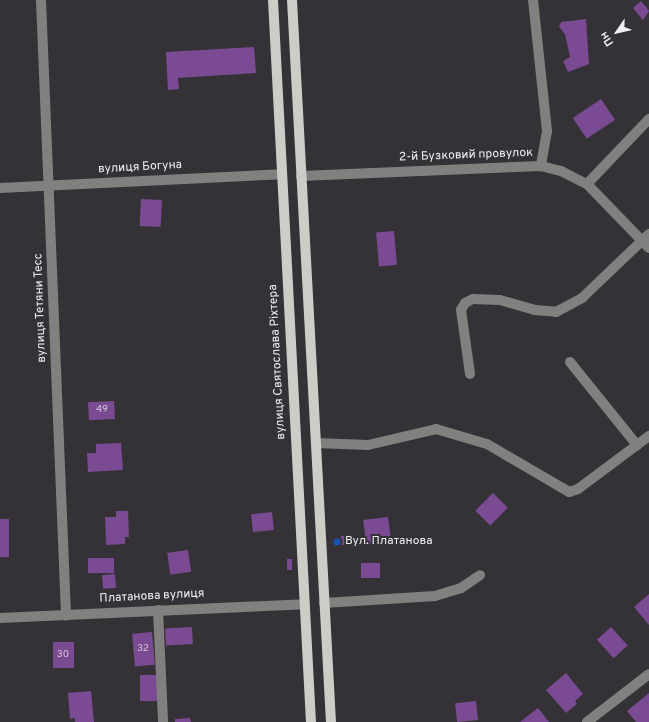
<!DOCTYPE html>
<meta charset="utf-8">
<style>
body{margin:0}
#map{position:relative;width:649px;height:722px;overflow:hidden;background:#353237;font-family:Overpass,sans-serif}
div>[style]{position:absolute}
.building>*{inset:0;background:#7a4b92;transform-origin:0 0}
.minor>*{height:10px;margin:-5px;padding:0 5px;transform-origin:5px;border-radius:5px;background:#81807e}
.major>*{height:10px;margin:-5px;padding:0 5px;transform-origin:5px;border-radius:5px;background:#cdcdc8}
.dots>*{width:11px;height:11px;translate:-50% -50%;box-sizing:border-box;border:2px solid #353237;border-radius:50%}
span{translate:-50% -50%;white-space:nowrap;text-align:center;line-height:1.15;-webkit-text-stroke:4px #353237;paint-order:stroke}
.number-label{font-size:10px;color:#d2c5d9}
.number-label span{-webkit-text-stroke-width:0}
.street-label{font-size:12px;color:#efeef1}
.poi-label{font-size:12px;color:#efeef1}
.left{translate:0 -50%;text-align:left}
.north{position:absolute;left:597px;top:12px;width:40px;height:40px;-webkit-text-stroke:3px #353237;paint-order:stroke;rotate:236deg;font-size:11px;font-weight:700;line-height:16px;text-align:center;color:#efeef1}
.north::after{content:'';display:block;margin:auto;width:14px;height:18px;background:#efeef1;clip-path:polygon(50% 0,100% 100%,50% 72%,0 100%)}
</style>
<div id="map">
<div class="building">
<i style="clip-path:polygon(641px 1px,649px 11px,643px 20px,633px 8px)"></i>
<i style="clip-path:polygon(586px 19px,589px 64px,568px 72px,563px 61px,570px 57px,565px 34px,559px 27px,561px 22px)"></i>
<i style="clip-path:polygon(254px 47px,256px 73px,178px 78px,179px 89px,168px 90px,166px 52px)"></i>
<i style="left:601px;top:99px;width:25px;height:34px;rotate:56deg"></i>
<i style="left:141px;top:199px;width:21px;height:27px;rotate:3deg"></i>
<i style="left:394px;top:231px;width:34px;height:18px;rotate:85deg"></i>
<i style="left:114px;top:401px;width:18px;height:26px;rotate:87deg"></i>
<i style="clip-path:polygon(121px 443px,123px 470px,88px 472px,87px 453px,96px 453px,96px 444px)"></i>
<i style="left:493px;top:493px;width:21px;height:25px;rotate:45deg"></i>
<i style="clip-path:polygon(116px 511px,128px 511px,129px 537px,125px 537px,125px 544px,106px 545px,105px 517px,116px 517px)"></i>
<i style="left:272px;top:512px;width:18px;height:21px;rotate:84deg"></i>
<i style="left:388px;top:517px;width:25px;height:25px;rotate:83deg"></i>
<i style="left:0;top:519px;width:9px;height:38px"></i>
<i style="left:341px;top:536px;width:4px;height:9px"></i>
<i style="left:188px;top:550px;width:22px;height:21px;rotate:82deg"></i>
<i style="left:114px;top:558px;width:15px;height:26px;rotate:90deg"></i>
<i style="left:287px;top:559px;width:5px;height:11px"></i>
<i style="left:361px;top:563px;width:19px;height:15px"></i>
<i style="left:115px;top:574px;width:14px;height:13px;rotate:86deg"></i>
<i style="clip-path:polygon(649px 594px,649px 625px,634px 607px)"></i>
<i style="left:192px;top:627px;width:17px;height:27px;rotate:87deg"></i>
<i style="left:611px;top:627px;width:25px;height:19px;rotate:48deg"></i>
<i style="left:152px;top:632px;width:33px;height:20px;rotate:85deg"></i>
<i style="left:53px;top:642px;width:21px;height:26px"></i>
<i style="clip-path:polygon(566px 673px,583px 694px,575px 701px,577px 704px,566px 713px,546px 690px)"></i>
<i style="left:140px;top:675px;width:17px;height:26px"></i>
<i style="clip-path:polygon(91px 691px,94px 722px,75px 722px,75px 718px,70px 719px,68px 693px)"></i>
<i style="clip-path:polygon(649px 693px,649px 722px,636px 722px,627px 711px)"></i>
<i style="left:476px;top:701px;width:19px;height:21px;rotate:84deg"></i>
<i style="clip-path:polygon(538px 708px,549px 722px,520px 722px)"></i>
<i style="clip-path:polygon(190px 718px,191px 722px,175px 722px,175px 719px)"></i>
</div>
<div class="minor">
<i style="left:41px;top:0;width:616px;rotate:87.67deg"></i>
<i style="left:533px;top:0;width:132px;rotate:83.9deg"></i>
<i style="left:547px;top:131px;width:36px;rotate:100deg"></i>
<i style="left:301px;top:176px;width:240px;rotate:-2.4deg"></i>
<i style="left:541px;top:166px;width:21px;rotate:14deg"></i>
<i style="left:561px;top:171px;width:29px;rotate:27deg"></i>
<i style="left:587px;top:184px;width:89px;rotate:45.9deg"></i>
<i style="left:587px;top:184px;width:90px;rotate:-46.4deg"></i>
<i style="left:0;top:188px;width:282px;rotate:-2.8deg"></i>
<i style="left:570px;top:362px;width:107px;rotate:51.1deg"></i>
<i style="left:470px;top:374px;width:65px;rotate:-98deg"></i>
<i style="left:461px;top:310px;width:8px;rotate:-60deg"></i>
<i style="left:465px;top:303px;width:9px;rotate:-27deg"></i>
<i style="left:473px;top:299px;width:27px;rotate:2deg"></i>
<i style="left:500px;top:300px;width:36px;rotate:16deg"></i>
<i style="left:535px;top:310px;width:21px;rotate:5deg"></i>
<i style="left:556px;top:312px;width:30px;rotate:-28deg"></i>
<i style="left:582px;top:298px;width:93px;rotate:-43.7deg"></i>
<i style="left:316px;top:443px;width:52px;rotate:2.2deg"></i>
<i style="left:368px;top:445px;width:70px;rotate:-13.2deg"></i>
<i style="left:436px;top:429px;width:53px;rotate:16.4deg"></i>
<i style="left:487px;top:444px;width:95px;rotate:30.3deg"></i>
<i style="left:569px;top:492px;width:9px;rotate:-18deg"></i>
<i style="left:578px;top:489px;width:89px;rotate:-36.7deg"></i>
<i style="left:324px;top:603px;width:111px;rotate:-3.6deg"></i>
<i style="left:435px;top:596px;width:27px;rotate:-17deg"></i>
<i style="left:461px;top:588px;width:23px;rotate:-34deg"></i>
<i style="left:158px;top:610px;width:112px;rotate:87.4deg"></i>
<i style="left:0;top:618px;width:305px;rotate:-2.6deg"></i>
<i style="left:587px;top:722px;width:78px;rotate:-37.7deg"></i>
</div>
<div class="major">
<i style="left:273px;top:0;width:723px;rotate:86.99deg"></i>
<i style="left:292px;top:0;width:723px;rotate:86.91deg"></i>
</div>
<div class="dots">
<i style="left:337px;top:542px;background:#1a4fb4"></i>
</div>
<div class="number-label">
<span style="left:102px;top:410px">49</span>
<span style="left:143px;top:649px">32</span>
<span style="left:63px;top:655px">30</span>
</div>
<div class="street-label">
<span style="left:466px;top:156px;rotate:-2deg">2-й Бузковий провулок</span>
<span style="left:140px;top:168px;rotate:-3deg">вулиця Богуна</span>
<span style="left:41px;top:308px;rotate:-92deg">вулиця Тетяни Тесс</span>
<span style="left:278px;top:362px;rotate:-93deg">вулиця Святослава Ріхтера</span>
<span style="left:152px;top:597px;rotate:-3deg">Платанова вулиця</span>
</div>
<div class="poi-label">
<span class="left" style="left:345px;top:542px">Вул. Платанова</span>
</div>
<div class="north">Пн</div>
</div>
